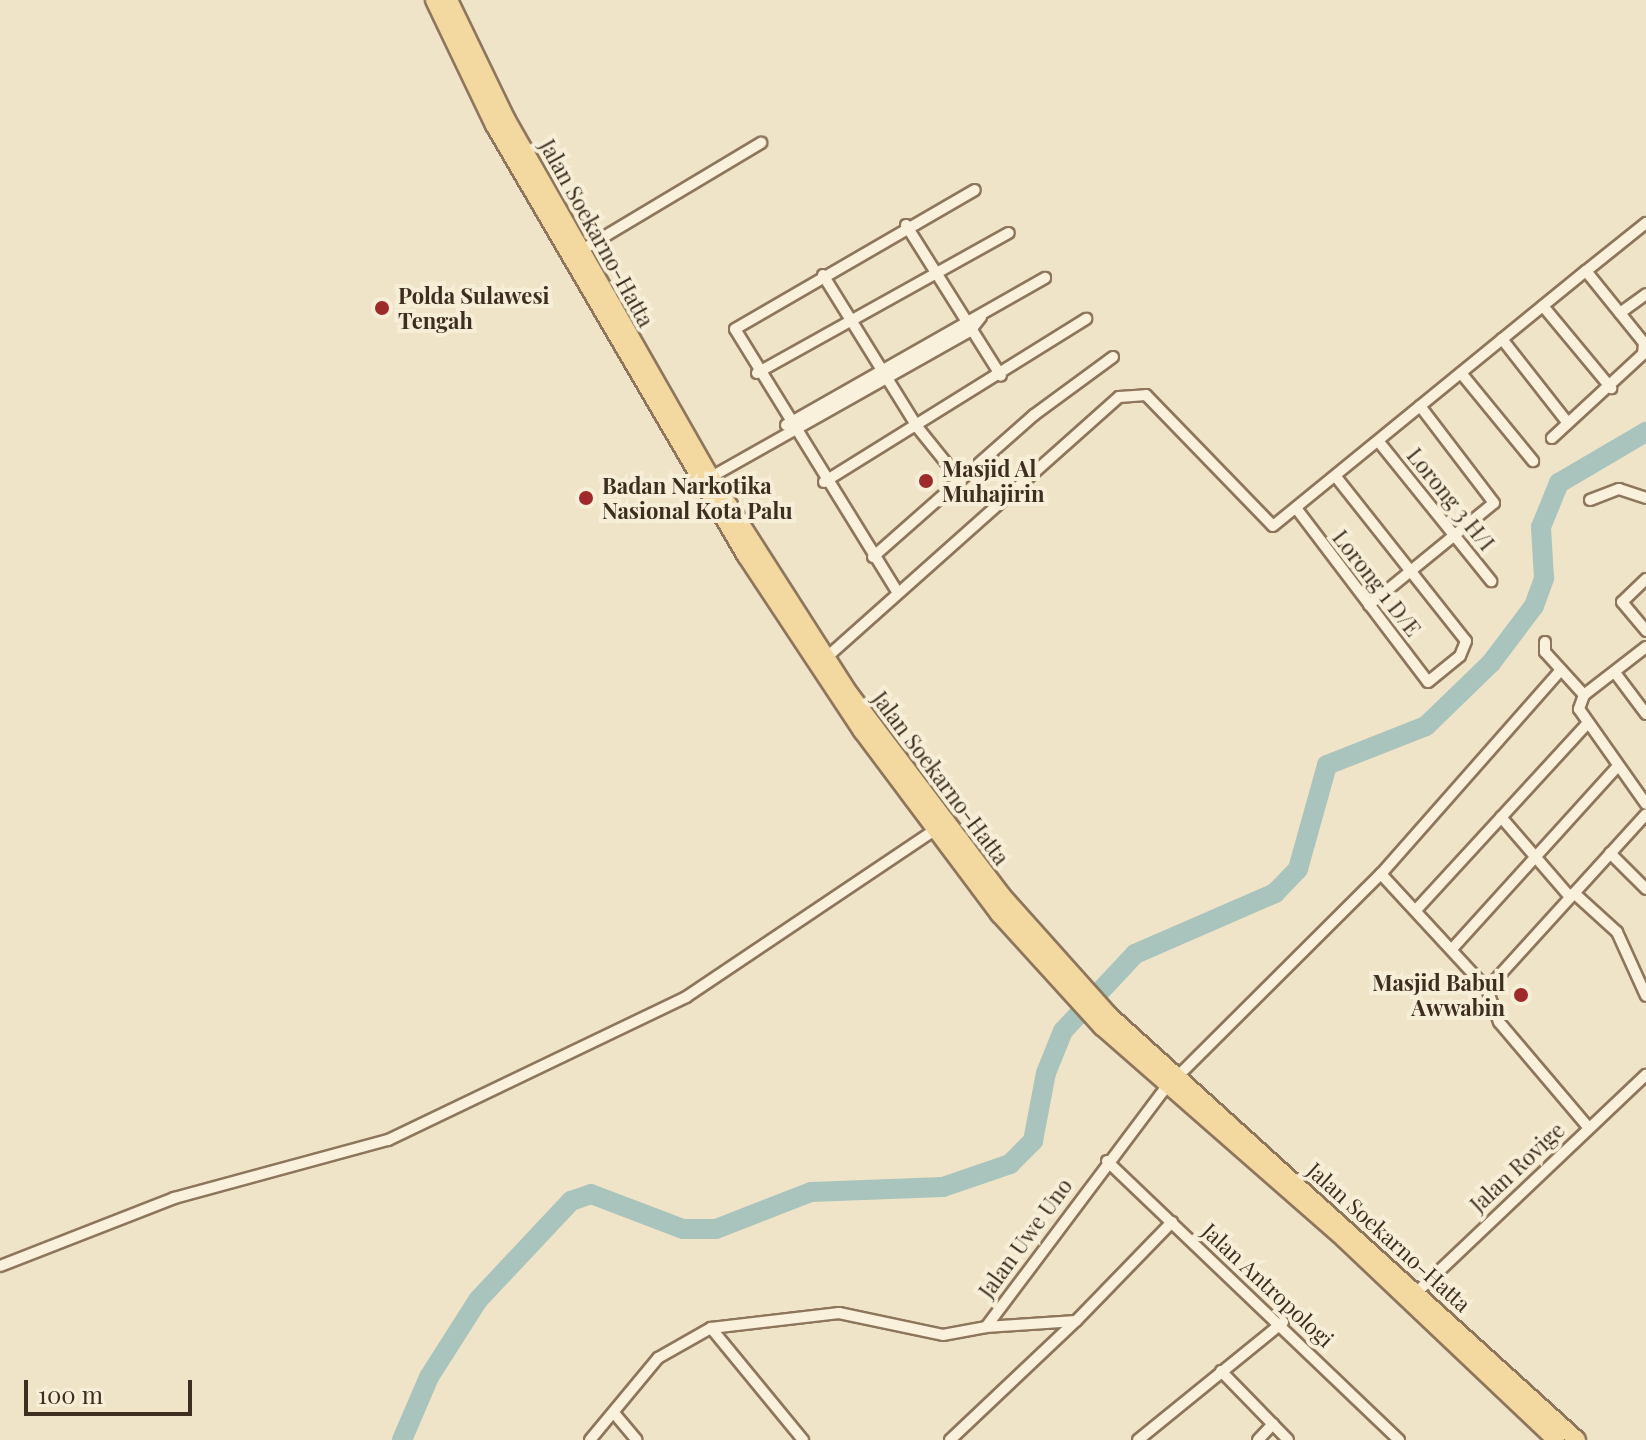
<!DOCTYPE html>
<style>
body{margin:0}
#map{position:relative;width:1646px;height:1440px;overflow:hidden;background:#f0e4c8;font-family:"Playfair Display",serif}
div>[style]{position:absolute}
.river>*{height:20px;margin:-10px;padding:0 10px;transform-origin:10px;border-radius:10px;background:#a9c4bc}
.roads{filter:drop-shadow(2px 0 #8d765c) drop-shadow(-2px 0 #8d765c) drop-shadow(0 2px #8d765c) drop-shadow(0 -2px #8d765c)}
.minor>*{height:10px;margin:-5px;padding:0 5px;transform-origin:5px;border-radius:5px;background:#faf1dc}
.primary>*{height:16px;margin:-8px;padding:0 8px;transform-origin:8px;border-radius:8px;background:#f3d9a0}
.dots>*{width:22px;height:22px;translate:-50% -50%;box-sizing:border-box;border:4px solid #f7eed8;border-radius:50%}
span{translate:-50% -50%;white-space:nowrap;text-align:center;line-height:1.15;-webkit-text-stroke:8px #f7eed8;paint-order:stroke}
.street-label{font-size:22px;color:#3d2e20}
.poi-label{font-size:22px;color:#3d2e20;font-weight:700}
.left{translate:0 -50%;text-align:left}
.right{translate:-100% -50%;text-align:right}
.scale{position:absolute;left:24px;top:1380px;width:168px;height:36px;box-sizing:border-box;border:4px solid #3d2e20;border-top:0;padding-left:10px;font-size:24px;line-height:28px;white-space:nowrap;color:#3d2e20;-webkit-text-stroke:6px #f7eed8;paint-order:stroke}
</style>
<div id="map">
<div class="river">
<i style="left:402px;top:1440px;width:69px;rotate:-66.8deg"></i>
<i style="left:429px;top:1377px;width:91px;rotate:-57.5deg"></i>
<i style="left:478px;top:1300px;width:136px;rotate:-46.8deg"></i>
<i style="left:571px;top:1201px;width:21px;rotate:-19deg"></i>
<i style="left:591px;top:1194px;width:98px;rotate:20.8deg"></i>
<i style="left:683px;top:1229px;width:33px"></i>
<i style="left:716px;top:1229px;width:102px;rotate:-21.3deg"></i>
<i style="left:811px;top:1192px;width:132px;rotate:-2.2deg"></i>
<i style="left:943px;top:1187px;width:71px;rotate:-18.9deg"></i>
<i style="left:1010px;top:1164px;width:33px;rotate:-45deg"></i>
<i style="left:1033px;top:1141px;width:69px;rotate:-79.2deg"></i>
<i style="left:1046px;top:1073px;width:45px;rotate:-68deg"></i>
<i style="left:1063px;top:1031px;width:105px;rotate:-46.9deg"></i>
<i style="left:1135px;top:954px;width:153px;rotate:-23.5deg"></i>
<i style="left:1275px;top:893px;width:33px;rotate:-46deg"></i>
<i style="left:1298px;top:869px;width:108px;rotate:-74.4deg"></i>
<i style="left:1327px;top:765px;width:106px;rotate:-21.5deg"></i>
<i style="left:1426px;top:726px;width:91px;rotate:-44.1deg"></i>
<i style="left:1491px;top:663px;width:71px;rotate:-53deg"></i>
<i style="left:1534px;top:606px;width:30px;rotate:-70deg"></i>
<i style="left:1544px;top:578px;width:51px;rotate:-93.4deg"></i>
<i style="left:1541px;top:527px;width:48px;rotate:-67.8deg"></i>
<i style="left:1559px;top:483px;width:101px;rotate:-30.4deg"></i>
</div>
<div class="roads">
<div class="minor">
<i style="left:906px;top:225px;width:178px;rotate:57.8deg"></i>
<i style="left:582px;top:250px;width:209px;rotate:-30.9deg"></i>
<i style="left:1586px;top:271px;width:77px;rotate:-38.7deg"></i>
<i style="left:823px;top:275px;width:180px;rotate:58.2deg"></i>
<i style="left:918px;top:428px;width:67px;rotate:51.1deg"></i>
<i style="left:1543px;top:306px;width:107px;rotate:50.3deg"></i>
<i style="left:1620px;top:313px;width:32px;rotate:-36deg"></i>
<i style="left:1502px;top:339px;width:105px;rotate:51.9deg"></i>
<i style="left:757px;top:373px;width:288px;rotate:-29.1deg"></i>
<i style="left:1461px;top:373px;width:114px;rotate:50.7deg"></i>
<i style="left:786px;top:425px;width:298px;rotate:-29.6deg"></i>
<i style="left:1379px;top:442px;width:179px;rotate:51.1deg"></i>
<i style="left:711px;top:477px;width:297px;rotate:-29.4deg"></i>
<i style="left:970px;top:331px;width:18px;rotate:-52deg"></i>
<i style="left:824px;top:482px;width:309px;rotate:-31.9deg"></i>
<i style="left:1590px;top:500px;width:31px;rotate:-21deg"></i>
<i style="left:1619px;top:489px;width:28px;rotate:18deg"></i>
<i style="left:1296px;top:508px;width:218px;rotate:52.8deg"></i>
<i style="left:1428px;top:682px;width:41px;rotate:-39.1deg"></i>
<i style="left:1460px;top:656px;width:16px;rotate:-68deg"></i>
<i style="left:1466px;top:641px;width:209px;rotate:-128.4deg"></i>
<i style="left:873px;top:557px;width:215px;rotate:-41.4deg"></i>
<i style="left:1034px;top:415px;width:98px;rotate:-36.3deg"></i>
<i style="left:1646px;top:579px;width:33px;rotate:136deg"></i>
<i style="left:1622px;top:602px;width:38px;rotate:50deg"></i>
<i style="left:898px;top:593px;width:310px;rotate:-121.7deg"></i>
<i style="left:735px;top:329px;width:277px;rotate:-30.1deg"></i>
<i style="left:1369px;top:605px;width:161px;rotate:-39.2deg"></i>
<i style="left:1494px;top:503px;width:122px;rotate:-127.3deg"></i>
<i style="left:1545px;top:642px;width:10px;rotate:90deg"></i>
<i style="left:1545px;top:652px;width:58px;rotate:47.8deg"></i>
<i style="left:1646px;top:647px;width:78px;rotate:142.3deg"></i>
<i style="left:1584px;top:695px;width:15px;rotate:110deg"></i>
<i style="left:1579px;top:709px;width:116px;rotate:54.8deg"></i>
<i style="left:827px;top:657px;width:391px;rotate:-41.7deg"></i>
<i style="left:1119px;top:397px;width:27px;rotate:-4deg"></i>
<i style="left:1146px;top:395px;width:182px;rotate:45.9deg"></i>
<i style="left:1273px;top:526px;width:404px;rotate:-39.2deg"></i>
<i style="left:1586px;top:271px;width:92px;rotate:51.1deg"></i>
<i style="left:1644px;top:343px;width:11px;rotate:95deg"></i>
<i style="left:1643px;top:354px;width:124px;rotate:137.3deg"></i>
<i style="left:1616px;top:674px;width:50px;rotate:53.1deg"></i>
<i style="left:1501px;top:817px;width:106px;rotate:49.2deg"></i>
<i style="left:1610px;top:853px;width:51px;rotate:45deg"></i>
<i style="left:1381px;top:874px;width:156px;rotate:47.3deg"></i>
<i style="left:1487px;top:989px;width:236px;rotate:-47.7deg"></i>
<i style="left:1574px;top:893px;width:58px;rotate:42.2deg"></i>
<i style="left:1617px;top:932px;width:70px;rotate:65.6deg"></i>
<i style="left:1416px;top:910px;width:251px;rotate:-47.4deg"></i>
<i style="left:1452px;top:949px;width:246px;rotate:-47.8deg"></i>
<i style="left:1487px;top:989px;width:35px;rotate:70deg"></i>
<i style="left:1499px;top:1022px;width:138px;rotate:49.7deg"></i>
<i style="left:1176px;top:1078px;width:289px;rotate:-44.9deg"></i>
<i style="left:1381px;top:874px;width:272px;rotate:-48.6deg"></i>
<i style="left:1107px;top:1161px;width:404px;rotate:43.7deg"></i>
<i style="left:0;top:1266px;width:187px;rotate:-21.3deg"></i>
<i style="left:174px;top:1198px;width:222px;rotate:-15.2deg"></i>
<i style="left:388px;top:1140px;width:331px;rotate:-25.6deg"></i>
<i style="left:686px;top:997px;width:306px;rotate:-33.9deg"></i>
<i style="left:1418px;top:1291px;width:314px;rotate:-43.5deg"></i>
<i style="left:986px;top:1327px;width:90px;rotate:-3.8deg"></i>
<i style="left:1076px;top:1321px;width:138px;rotate:-45.9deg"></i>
<i style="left:711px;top:1328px;width:145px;rotate:50.6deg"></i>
<i style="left:1221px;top:1371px;width:96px;rotate:45.8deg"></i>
<i style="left:614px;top:1413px;width:35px;rotate:50deg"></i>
<i style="left:590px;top:1440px;width:107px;rotate:-50.3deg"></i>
<i style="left:658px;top:1358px;width:61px;rotate:-29.5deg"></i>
<i style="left:711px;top:1328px;width:129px;rotate:-6.7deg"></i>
<i style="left:839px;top:1313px;width:106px;rotate:11.9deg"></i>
<i style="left:943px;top:1335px;width:44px;rotate:-10.5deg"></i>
<i style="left:986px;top:1327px;width:301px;rotate:-53.1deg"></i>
<i style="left:950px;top:1440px;width:173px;rotate:-43.4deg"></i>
<i style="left:1138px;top:1440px;width:187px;rotate:-39.1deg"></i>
<i style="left:1258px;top:1440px;width:22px;rotate:-47deg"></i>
</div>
<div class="primary">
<i style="left:434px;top:0;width:139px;rotate:64.4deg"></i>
<i style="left:494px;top:125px;width:499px;rotate:59.7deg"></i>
<i style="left:746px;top:556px;width:210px;rotate:56.5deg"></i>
<i style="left:862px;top:731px;width:229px;rotate:53.2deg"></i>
<i style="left:999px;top:914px;width:153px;rotate:47.7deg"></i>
<i style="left:1102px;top:1027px;width:323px;rotate:41.2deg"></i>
<i style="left:1345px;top:1240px;width:291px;rotate:43.5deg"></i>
<i style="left:449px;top:0;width:133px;rotate:64.2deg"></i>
<i style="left:507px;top:120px;width:411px;rotate:60.3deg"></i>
<i style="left:711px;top:477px;width:258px;rotate:57.4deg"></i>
<i style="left:850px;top:694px;width:251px;rotate:52.9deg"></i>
<i style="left:1001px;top:894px;width:162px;rotate:48.2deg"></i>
<i style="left:1109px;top:1015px;width:632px;rotate:42.24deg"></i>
</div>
</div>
<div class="dots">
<i style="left:382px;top:308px;background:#9e2a2b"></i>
<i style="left:926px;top:481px;background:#9e2a2b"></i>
<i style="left:586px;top:498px;background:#9e2a2b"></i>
<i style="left:1521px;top:995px;background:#9e2a2b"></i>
</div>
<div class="street-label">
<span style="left:597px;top:233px;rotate:61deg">Jalan Soekarno-Hatta</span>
<span style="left:1451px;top:499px;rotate:51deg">Lorong 3 H/I</span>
<span style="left:1377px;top:583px;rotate:52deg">Lorong 1 D/E</span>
<span style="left:941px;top:778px;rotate:53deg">Jalan Soekarno-Hatta</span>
<span style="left:1517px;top:1167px;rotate:-43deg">Jalan Rovige</span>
<span style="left:1389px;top:1237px;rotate:42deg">Jalan Soekarno-Hatta</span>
<span style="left:1025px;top:1238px;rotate:-54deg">Jalan Uwe Uno</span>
<span style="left:1268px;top:1285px;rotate:43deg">Jalan Antropologi</span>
</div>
<div class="poi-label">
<span class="left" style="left:398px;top:308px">Polda Sulawesi<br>Tengah</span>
<span class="left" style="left:942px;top:481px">Masjid Al<br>Muhajirin</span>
<span class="left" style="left:602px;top:498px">Badan Narkotika<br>Nasional Kota Palu</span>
<span class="right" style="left:1505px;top:995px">Masjid Babul<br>Awwabin</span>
</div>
<div class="scale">100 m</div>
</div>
